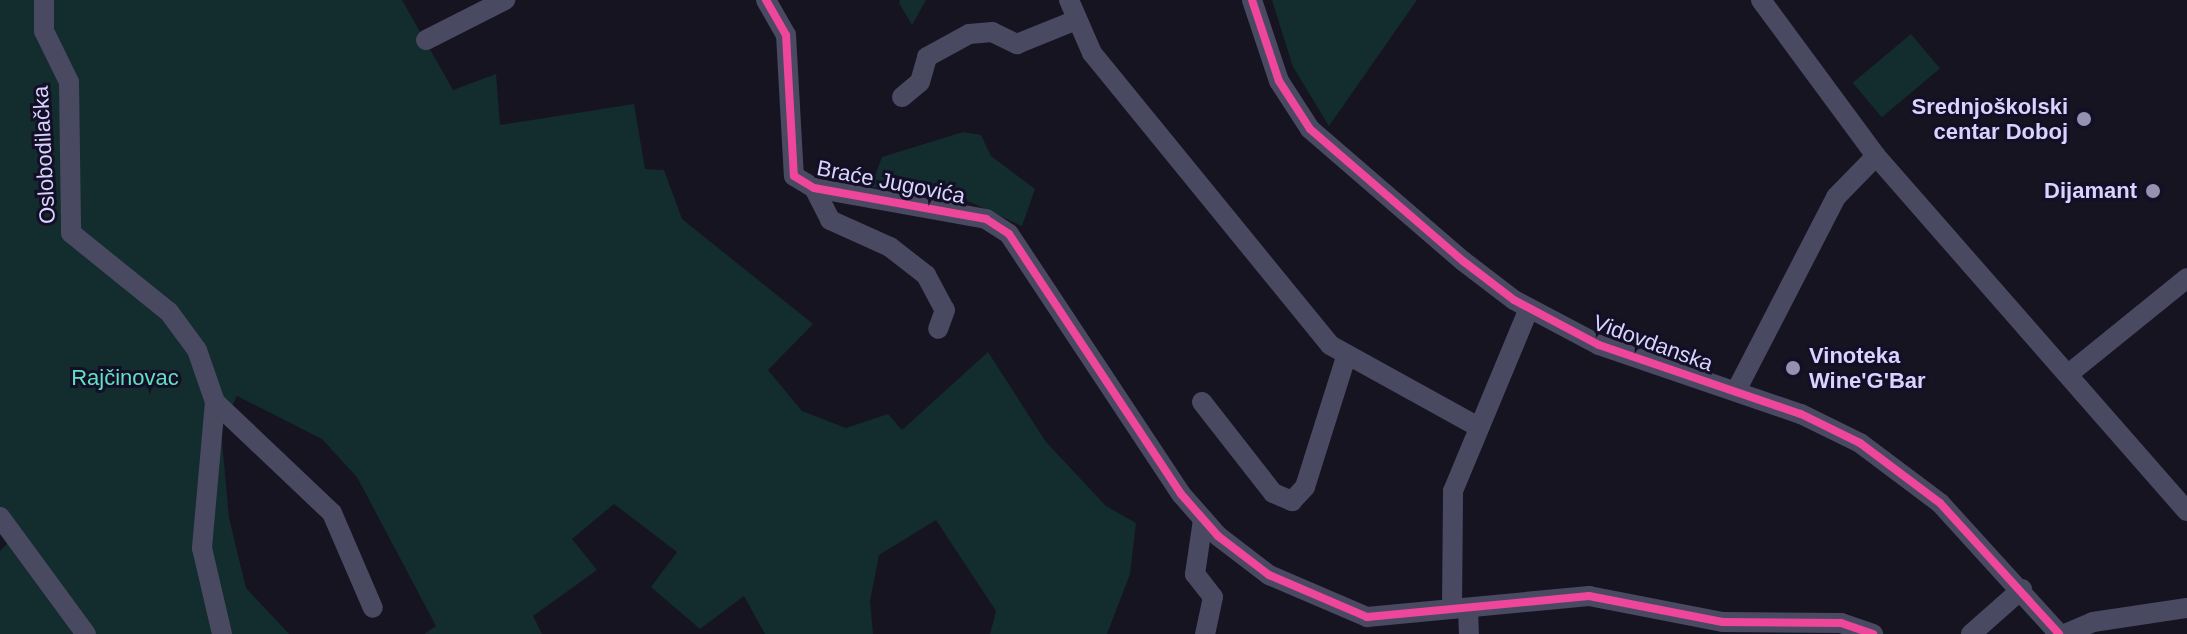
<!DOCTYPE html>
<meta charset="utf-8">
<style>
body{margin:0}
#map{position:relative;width:2187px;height:634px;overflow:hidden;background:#161421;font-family:Helvetica,sans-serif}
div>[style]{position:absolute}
.green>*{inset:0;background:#132c2d;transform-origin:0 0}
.minor>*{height:20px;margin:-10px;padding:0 10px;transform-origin:10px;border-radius:10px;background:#4a4962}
.cycleway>*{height:8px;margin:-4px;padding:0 4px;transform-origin:4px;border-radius:4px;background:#ed469a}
.dots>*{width:22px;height:22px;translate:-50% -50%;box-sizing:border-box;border:4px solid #130f26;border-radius:50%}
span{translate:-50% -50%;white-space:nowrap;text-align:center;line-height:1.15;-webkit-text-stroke:6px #130f26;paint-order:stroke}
.poi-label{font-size:22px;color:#d9d4ff;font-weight:700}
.right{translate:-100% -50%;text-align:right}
.left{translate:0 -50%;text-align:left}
.street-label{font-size:22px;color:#d9d4ff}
.park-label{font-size:22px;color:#5fe0c0}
</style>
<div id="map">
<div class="green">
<i style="clip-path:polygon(0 0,402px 0,453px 90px,496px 74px,500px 125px,634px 104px,645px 169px,664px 170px,682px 219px,813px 324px,768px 370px,802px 411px,846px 428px,888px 414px,902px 430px,988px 352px,1046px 442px,1106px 506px,1136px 523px,1130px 574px,1107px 634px,990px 634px,996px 611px,936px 520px,879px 555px,870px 601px,873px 634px,765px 634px,744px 596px,700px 629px,651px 587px,677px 552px,614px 504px,572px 539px,597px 570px,533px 616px,542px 634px,424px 634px,436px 626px,357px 477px,322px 439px,237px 396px,221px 430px,229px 518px,246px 588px,289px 634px,0 634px,0 551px,10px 541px,0 528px)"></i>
<i style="clip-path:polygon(900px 0,926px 0,912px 25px,899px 3px)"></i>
<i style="clip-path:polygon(1272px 0,1417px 0,1329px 126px,1293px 67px)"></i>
<i style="left:1911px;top:34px;width:45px;height:76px;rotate:50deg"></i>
<i style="clip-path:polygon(963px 132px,981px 135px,991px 156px,1035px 189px,1022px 226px,970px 202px,871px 187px,882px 157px)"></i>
</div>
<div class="minor">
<i style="left:44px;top:0;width:31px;rotate:90deg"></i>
<i style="left:44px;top:31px;width:57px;rotate:63.9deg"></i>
<i style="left:69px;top:82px;width:151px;rotate:89.2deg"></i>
<i style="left:71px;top:233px;width:126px;rotate:38.9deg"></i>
<i style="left:169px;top:312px;width:47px;rotate:53.6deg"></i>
<i style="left:197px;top:350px;width:55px;rotate:70.9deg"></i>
<i style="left:215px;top:402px;width:147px;rotate:95.1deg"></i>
<i style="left:202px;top:548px;width:88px;rotate:76.9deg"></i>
<i style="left:766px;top:0;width:40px;rotate:60.3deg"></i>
<i style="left:786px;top:35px;width:141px;rotate:86.8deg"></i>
<i style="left:794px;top:176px;width:23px;rotate:31deg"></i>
<i style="left:814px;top:188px;width:175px;rotate:10.2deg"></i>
<i style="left:986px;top:219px;width:27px;rotate:33deg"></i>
<i style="left:1009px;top:234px;width:312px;rotate:56.5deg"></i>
<i style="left:1181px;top:494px;width:56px;rotate:48.6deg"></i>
<i style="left:1218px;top:536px;width:64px;rotate:37.4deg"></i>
<i style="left:1269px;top:575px;width:107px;rotate:23.2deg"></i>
<i style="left:1367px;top:617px;width:223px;rotate:-5.4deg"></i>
<i style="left:1589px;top:596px;width:136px;rotate:11deg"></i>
<i style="left:1723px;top:622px;width:118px;rotate:0.5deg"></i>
<i style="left:1841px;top:623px;width:34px;rotate:19deg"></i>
<i style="left:1069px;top:0;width:58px;rotate:66.5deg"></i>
<i style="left:1092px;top:53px;width:377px;rotate:50.8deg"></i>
<i style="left:1330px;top:345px;width:168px;rotate:28.9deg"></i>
<i style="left:1252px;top:0;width:85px;rotate:71.6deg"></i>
<i style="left:1279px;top:81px;width:57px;rotate:57.1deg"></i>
<i style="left:1310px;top:129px;width:202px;rotate:40.8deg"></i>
<i style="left:1463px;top:261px;width:64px;rotate:37.4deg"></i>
<i style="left:1514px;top:300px;width:96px;rotate:27.9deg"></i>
<i style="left:1599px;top:345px;width:213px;rotate:18.9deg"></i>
<i style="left:1801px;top:414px;width:66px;rotate:26.2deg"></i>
<i style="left:1860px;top:443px;width:100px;rotate:36.9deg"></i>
<i style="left:1940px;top:503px;width:177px;rotate:47.7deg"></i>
<i style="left:1761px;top:0;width:194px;rotate:53.6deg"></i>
<i style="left:1876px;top:156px;width:472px;rotate:48.8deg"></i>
<i style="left:426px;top:40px;width:89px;rotate:-26.9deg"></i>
<i style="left:902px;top:97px;width:23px;rotate:-40deg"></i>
<i style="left:920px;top:82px;width:26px;rotate:-74deg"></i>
<i style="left:927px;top:57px;width:48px;rotate:-28.7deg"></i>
<i style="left:969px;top:34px;width:23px;rotate:-5deg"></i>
<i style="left:992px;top:32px;width:28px;rotate:26deg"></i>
<i style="left:1017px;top:44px;width:64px;rotate:-22.1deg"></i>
<i style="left:814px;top:188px;width:36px;rotate:63deg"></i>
<i style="left:830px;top:220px;width:66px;rotate:24.2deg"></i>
<i style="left:890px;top:247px;width:46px;rotate:37.9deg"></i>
<i style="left:926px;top:275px;width:40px;rotate:62deg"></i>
<i style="left:945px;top:310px;width:20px;rotate:110deg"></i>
<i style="left:2071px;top:372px;width:149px;rotate:-39deg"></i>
<i style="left:1736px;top:391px;width:218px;rotate:-62.7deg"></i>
<i style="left:1836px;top:197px;width:57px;rotate:-45.7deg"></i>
<i style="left:215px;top:402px;width:161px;rotate:43.5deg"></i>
<i style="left:332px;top:513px;width:103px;rotate:66.7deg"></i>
<i style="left:1202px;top:402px;width:115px;rotate:52deg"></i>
<i style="left:1273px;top:493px;width:21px;rotate:23deg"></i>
<i style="left:1292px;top:501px;width:19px;rotate:-47deg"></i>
<i style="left:1305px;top:487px;width:136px;rotate:-72.5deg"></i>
<i style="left:0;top:517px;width:145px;rotate:53.7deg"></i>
<i style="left:1203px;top:520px;width:55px;rotate:98.4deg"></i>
<i style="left:1195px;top:574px;width:29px;rotate:52deg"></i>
<i style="left:1213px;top:597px;width:38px;rotate:102deg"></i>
<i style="left:1468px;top:608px;width:26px;rotate:88deg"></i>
<i style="left:1452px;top:609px;width:118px;rotate:-89.5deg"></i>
<i style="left:1453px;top:491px;width:198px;rotate:-67.4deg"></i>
<i style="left:1971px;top:634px;width:68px;rotate:-41.4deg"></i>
<i style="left:2065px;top:634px;width:30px;rotate:-23deg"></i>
<i style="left:2093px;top:622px;width:95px;rotate:-8.5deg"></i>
</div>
<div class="cycleway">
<i style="left:766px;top:0;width:40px;rotate:60.3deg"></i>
<i style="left:786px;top:35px;width:141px;rotate:86.8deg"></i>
<i style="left:794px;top:176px;width:23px;rotate:31deg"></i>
<i style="left:814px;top:188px;width:175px;rotate:10.2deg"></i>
<i style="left:986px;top:219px;width:27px;rotate:33deg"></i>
<i style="left:1009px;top:234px;width:312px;rotate:56.5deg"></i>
<i style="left:1181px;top:494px;width:56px;rotate:48.6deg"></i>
<i style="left:1218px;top:536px;width:64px;rotate:37.4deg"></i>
<i style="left:1269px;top:575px;width:107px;rotate:23.2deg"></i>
<i style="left:1367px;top:617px;width:223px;rotate:-5.4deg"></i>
<i style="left:1589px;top:596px;width:136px;rotate:11deg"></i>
<i style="left:1723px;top:622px;width:118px;rotate:0.5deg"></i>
<i style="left:1841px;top:623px;width:34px;rotate:19deg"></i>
<i style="left:1252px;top:0;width:85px;rotate:71.6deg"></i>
<i style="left:1279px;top:81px;width:57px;rotate:57.1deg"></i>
<i style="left:1310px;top:129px;width:202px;rotate:40.8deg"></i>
<i style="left:1463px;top:261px;width:64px;rotate:37.4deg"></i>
<i style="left:1514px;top:300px;width:96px;rotate:27.9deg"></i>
<i style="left:1599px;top:345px;width:213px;rotate:18.9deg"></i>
<i style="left:1801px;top:414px;width:66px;rotate:26.2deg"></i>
<i style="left:1860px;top:443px;width:100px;rotate:36.9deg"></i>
<i style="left:1940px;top:503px;width:177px;rotate:47.7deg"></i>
</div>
<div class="dots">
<i style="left:2084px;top:119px;background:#9591b1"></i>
<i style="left:2153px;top:191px;background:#9591b1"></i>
<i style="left:1793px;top:368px;background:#9591b1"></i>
</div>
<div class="poi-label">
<span class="right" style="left:2068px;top:119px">Srednjoškolski<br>centar Doboj</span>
<span class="right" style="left:2137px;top:191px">Dijamant</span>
<span class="left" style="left:1809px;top:368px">Vinoteka<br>Wine'G'Bar</span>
</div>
<div class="street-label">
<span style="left:44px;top:155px;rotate:-93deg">Oslobodilačka</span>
<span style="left:891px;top:182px;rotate:11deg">Braće Jugovića</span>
<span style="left:1653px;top:343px;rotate:20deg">Vidovdanska</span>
</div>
<div class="park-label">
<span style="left:125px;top:378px">Rajčinovac</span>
</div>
</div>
